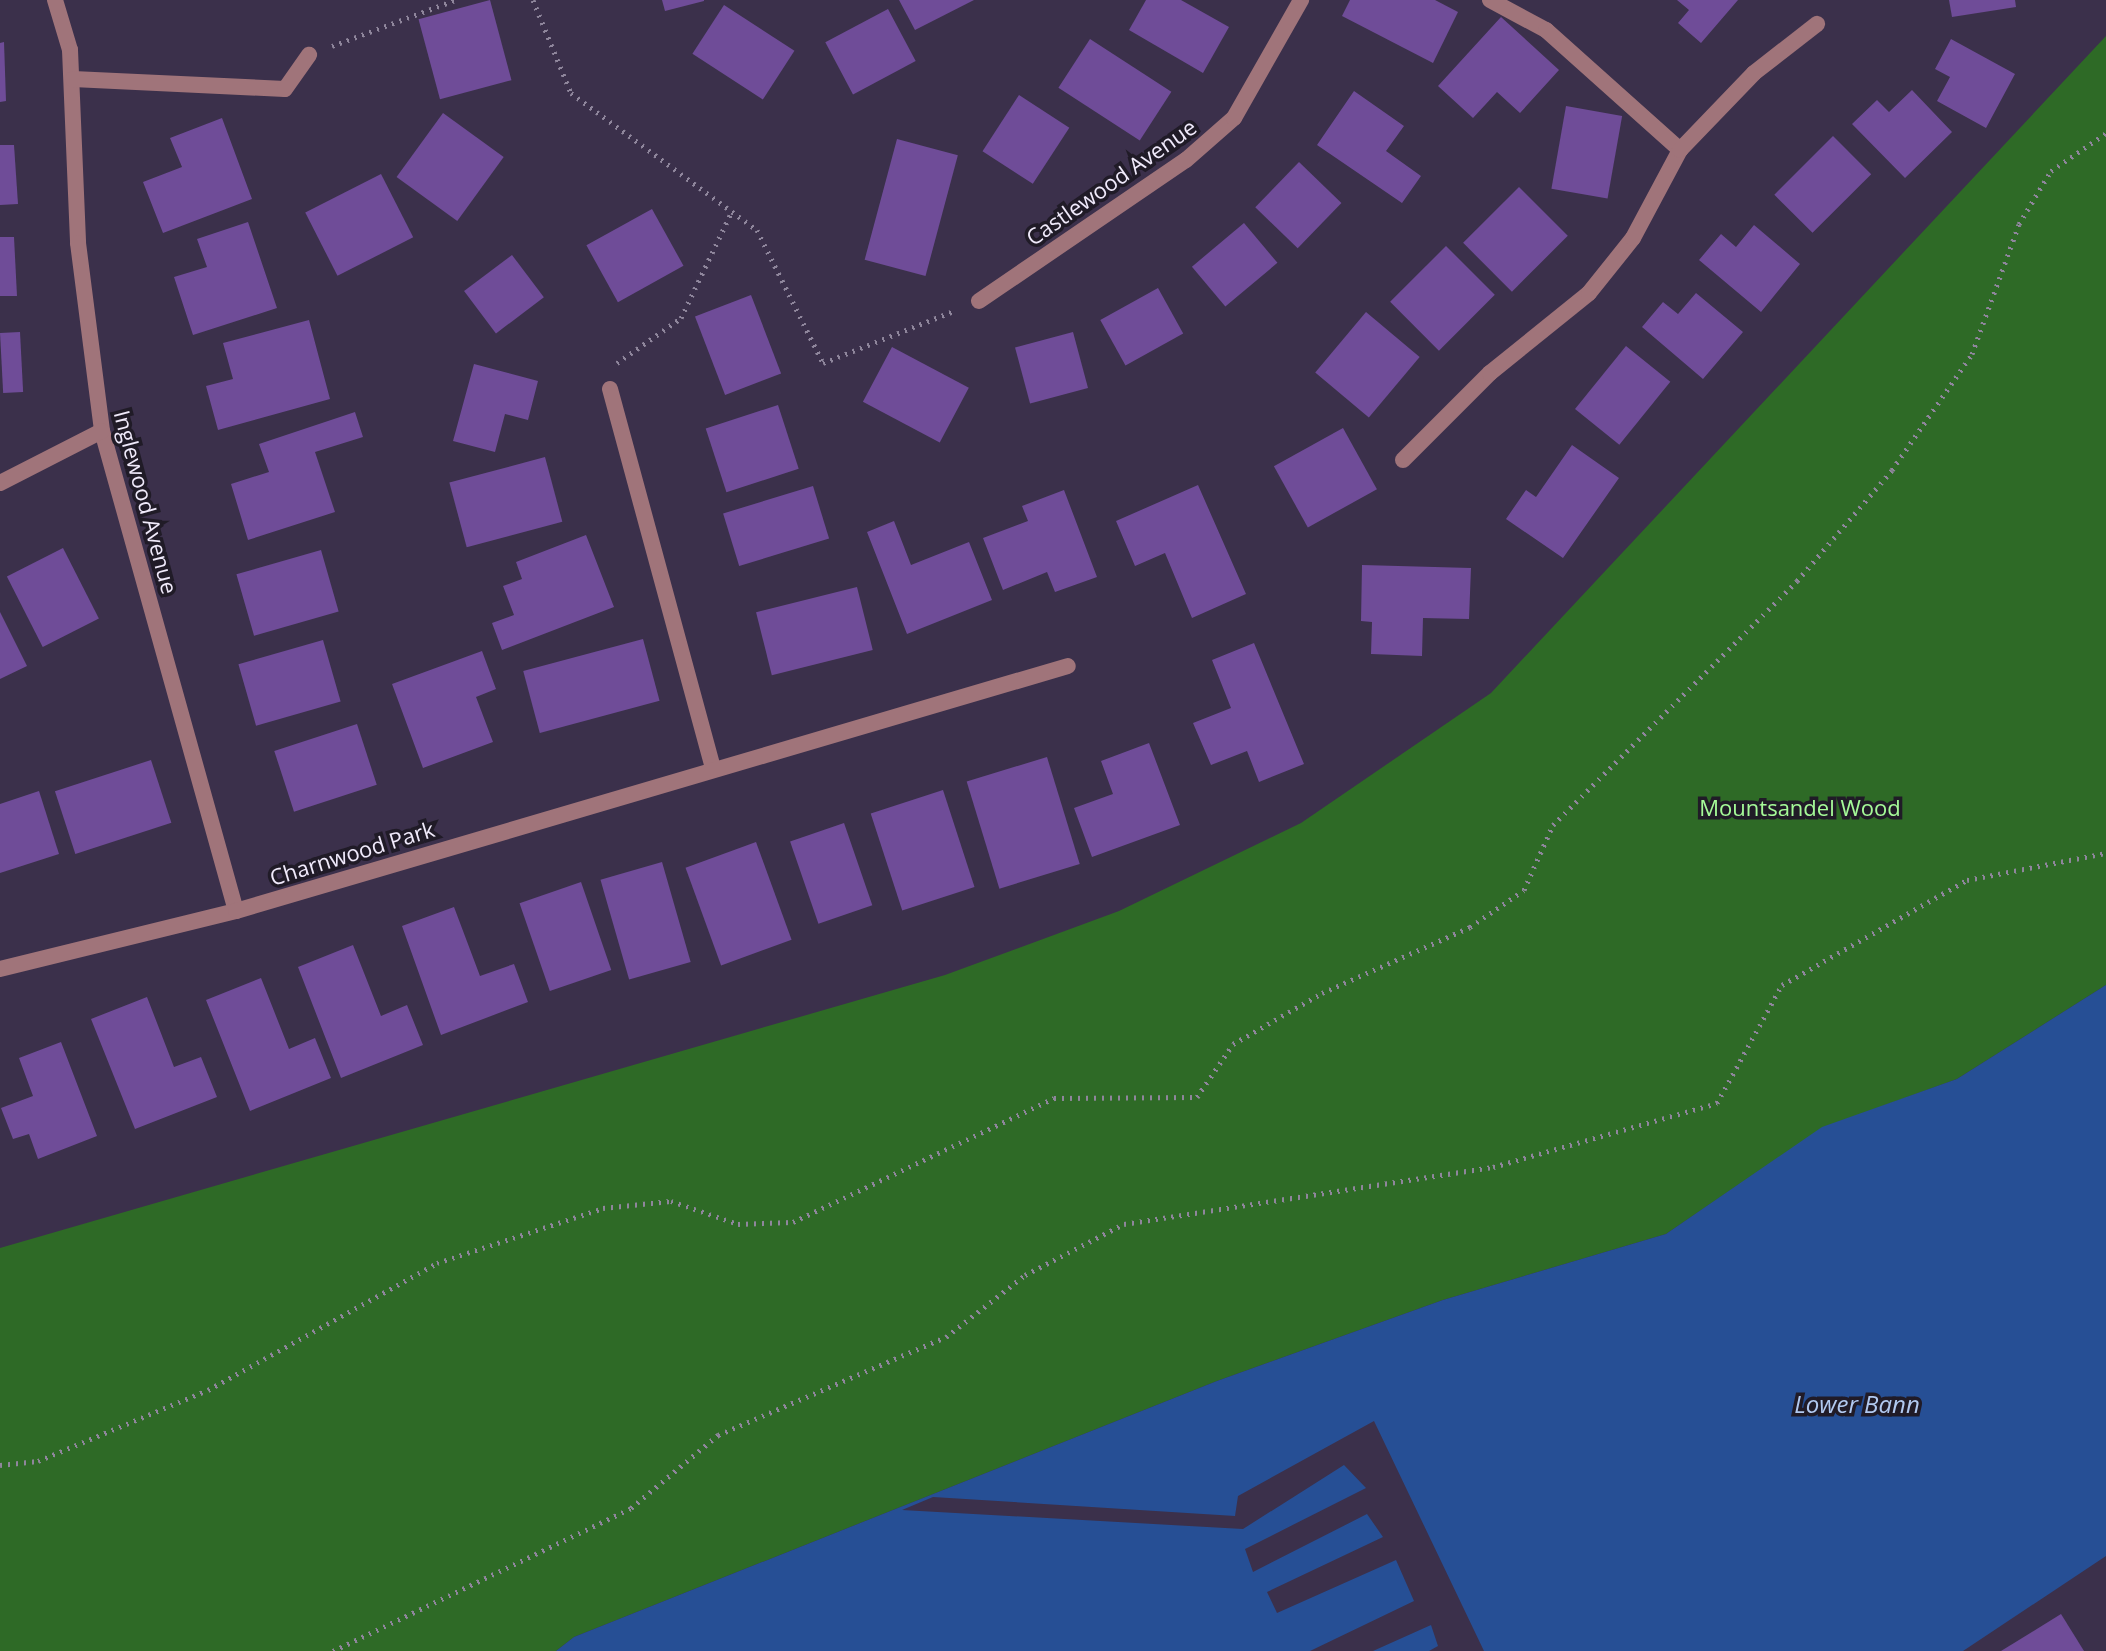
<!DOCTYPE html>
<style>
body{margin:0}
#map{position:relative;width:2106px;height:1651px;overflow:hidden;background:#3b304b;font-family:"Open Sans",sans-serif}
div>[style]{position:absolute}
.green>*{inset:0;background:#2e6a26}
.water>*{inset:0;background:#264f95}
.pier>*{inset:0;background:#3b304b}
.building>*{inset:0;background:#6f4c98;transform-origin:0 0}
.path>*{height:5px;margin-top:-2.5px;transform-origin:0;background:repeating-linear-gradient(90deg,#8f869c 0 2px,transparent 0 8px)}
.street>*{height:16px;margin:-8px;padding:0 8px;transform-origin:8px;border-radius:8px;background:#a0747a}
span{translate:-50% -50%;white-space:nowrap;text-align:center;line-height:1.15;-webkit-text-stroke:7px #201b27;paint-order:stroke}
.street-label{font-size:22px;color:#f0eafb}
.park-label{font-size:22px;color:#a5fa98}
.water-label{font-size:24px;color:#b1c9f0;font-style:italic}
</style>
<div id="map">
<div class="green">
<i style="clip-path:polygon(2106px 36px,2106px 985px,1957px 1079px,1822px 1128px,1666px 1234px,1443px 1300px,1217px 1381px,574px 1637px,556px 1651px,0 1651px,0 1248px,945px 975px,1119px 911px,1301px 823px,1491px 693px)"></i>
</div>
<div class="water">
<i style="clip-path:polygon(2106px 985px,2106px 1556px,1963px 1651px,556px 1651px,574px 1637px,1217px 1381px,1443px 1300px,1666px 1234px,1822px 1127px,1957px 1079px)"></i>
</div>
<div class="pier">
<i style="clip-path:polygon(1374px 1421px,1484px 1651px,1429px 1651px,1438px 1646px,1431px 1625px,1373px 1651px,1310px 1651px,1414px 1601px,1396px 1560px,1277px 1613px,1267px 1592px,1383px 1537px,1367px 1514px,1253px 1572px,1245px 1549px,1366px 1488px,1344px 1465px,1243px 1529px,902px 1510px,933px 1497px,1235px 1516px,1238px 1496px)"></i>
</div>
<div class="building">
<i style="left:490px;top:0;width:83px;height:74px;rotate:75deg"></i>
<i style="clip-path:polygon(662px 0,704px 0,704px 1px,665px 11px)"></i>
<i style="clip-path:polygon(899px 0,974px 0,915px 30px)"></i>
<i style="clip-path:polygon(1146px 0,1181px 0,1229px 27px,1203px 73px,1129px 30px)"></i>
<i style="clip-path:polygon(1350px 0,1435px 0,1458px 12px,1433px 63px,1342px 16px)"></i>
<i style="clip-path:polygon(1677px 0,1738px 0,1701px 43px,1678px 23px,1689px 10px)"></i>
<i style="clip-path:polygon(1949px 0,2015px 0,2016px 7px,1952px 17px)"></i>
<i style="left:724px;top:5px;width:84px;height:58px;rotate:33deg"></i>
<i style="left:888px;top:9px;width:59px;height:71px;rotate:62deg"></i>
<i style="clip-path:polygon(1501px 17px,1559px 70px,1520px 113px,1497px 92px,1473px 118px,1438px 86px)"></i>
<i style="left:1090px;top:39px;width:97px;height:58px;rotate:33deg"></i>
<i style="clip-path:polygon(1951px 39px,2015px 74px,1986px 128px,1937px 101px,1950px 77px,1935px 69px)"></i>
<i style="clip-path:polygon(4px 42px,6px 101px,0 102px,0 43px)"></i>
<i style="clip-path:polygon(1912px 90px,1952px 132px,1905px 178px,1852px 124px,1877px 100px,1889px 112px)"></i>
<i style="clip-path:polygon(1354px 91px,1404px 126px,1386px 151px,1421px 176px,1402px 203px,1317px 145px)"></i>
<i style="left:1019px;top:95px;width:60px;height:67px;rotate:33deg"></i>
<i style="left:1566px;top:106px;width:57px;height:84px;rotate:10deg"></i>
<i style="left:443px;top:113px;width:75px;height:79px;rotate:36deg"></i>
<i style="clip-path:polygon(222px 118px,252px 199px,163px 233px,143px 182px,182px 167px,170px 138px)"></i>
<i style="left:1833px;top:136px;width:54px;height:83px;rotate:45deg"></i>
<i style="left:897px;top:139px;width:63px;height:125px;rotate:15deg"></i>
<i style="clip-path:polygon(0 145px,14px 145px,18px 204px,0 205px)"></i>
<i style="left:1299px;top:162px;width:59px;height:63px;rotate:44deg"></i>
<i style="left:381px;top:174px;width:71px;height:85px;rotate:63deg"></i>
<i style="left:1519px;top:187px;width:69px;height:79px;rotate:45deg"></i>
<i style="left:652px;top:209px;width:65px;height:75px;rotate:61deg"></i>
<i style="clip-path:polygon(248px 222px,277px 308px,193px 335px,174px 277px,207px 267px,197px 239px)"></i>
<i style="left:1244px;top:223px;width:52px;height:68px;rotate:50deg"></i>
<i style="clip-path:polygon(1754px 225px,1800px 264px,1761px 312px,1699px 260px,1721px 234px,1736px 247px)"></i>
<i style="clip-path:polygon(0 237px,14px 237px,17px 296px,0 296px)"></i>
<i style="left:1446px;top:246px;width:69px;height:79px;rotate:45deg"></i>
<i style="left:512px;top:255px;width:53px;height:60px;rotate:53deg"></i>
<i style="left:1158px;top:288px;width:52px;height:66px;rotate:61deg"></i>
<i style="clip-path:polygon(1696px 293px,1743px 332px,1703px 379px,1642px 327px,1663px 302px,1678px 314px)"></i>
<i style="left:751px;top:295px;width:84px;height:60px;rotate:69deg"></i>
<i style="left:1366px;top:312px;width:70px;height:79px;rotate:40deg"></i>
<i style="clip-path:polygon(309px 320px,330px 399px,218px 430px,206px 386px,233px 379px,223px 343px)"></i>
<i style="left:20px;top:332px;width:60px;height:20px;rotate:87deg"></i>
<i style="left:1073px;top:332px;width:58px;height:60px;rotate:75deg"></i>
<i style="left:1626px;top:346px;width:57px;height:81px;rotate:39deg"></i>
<i style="left:892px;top:347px;width:87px;height:62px;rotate:28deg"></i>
<i style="clip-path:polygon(474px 364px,538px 381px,528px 420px,505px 414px,495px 452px,453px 441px)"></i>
<i style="left:778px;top:405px;width:67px;height:76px;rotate:72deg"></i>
<i style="clip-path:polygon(355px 412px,363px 437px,315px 452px,335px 512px,248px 540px,231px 484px,269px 472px,259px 444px)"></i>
<i style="left:1343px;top:428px;width:70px;height:79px;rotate:61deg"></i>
<i style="clip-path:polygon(1572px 445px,1619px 478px,1563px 558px,1506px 519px,1526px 490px,1536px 497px)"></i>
<i style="left:545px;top:457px;width:67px;height:99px;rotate:75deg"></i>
<i style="clip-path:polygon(1198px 485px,1246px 594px,1192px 618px,1165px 553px,1135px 566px,1116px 521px)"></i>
<i style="left:813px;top:486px;width:55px;height:94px;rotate:73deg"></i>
<i style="clip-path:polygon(1064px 490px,1097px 577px,1055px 592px,1047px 572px,1003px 590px,983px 538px,1028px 521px,1022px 506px)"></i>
<i style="clip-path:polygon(894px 521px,911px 565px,969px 542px,992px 600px,907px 634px,867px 532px)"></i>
<i style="clip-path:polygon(586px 535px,614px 607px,502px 650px,492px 623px,514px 615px,503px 586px,522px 579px,516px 562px)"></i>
<i style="left:63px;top:548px;width:79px;height:63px;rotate:63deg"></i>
<i style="left:321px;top:550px;width:64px;height:88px;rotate:74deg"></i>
<i style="clip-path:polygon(1362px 565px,1471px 568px,1469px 619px,1423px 618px,1422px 656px,1371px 654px,1372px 622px,1361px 621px)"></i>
<i style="left:857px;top:587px;width:65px;height:104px;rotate:76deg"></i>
<i style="clip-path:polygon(0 612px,27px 666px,0 679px)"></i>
<i style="left:643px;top:639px;width:64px;height:124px;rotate:75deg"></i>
<i style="left:323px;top:640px;width:64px;height:88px;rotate:74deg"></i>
<i style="clip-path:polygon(1254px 643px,1304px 764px,1259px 782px,1247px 751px,1211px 765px,1193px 723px,1231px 708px,1212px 660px)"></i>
<i style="clip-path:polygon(482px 651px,496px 689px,476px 697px,493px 742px,423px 768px,392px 684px)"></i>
<i style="left:357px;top:724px;width:64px;height:87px;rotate:72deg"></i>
<i style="clip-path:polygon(1149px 743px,1180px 825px,1092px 857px,1074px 808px,1113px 794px,1101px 761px)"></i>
<i style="left:1047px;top:757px;width:112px;height:84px;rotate:73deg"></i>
<i style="left:151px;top:760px;width:66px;height:101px;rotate:72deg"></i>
<i style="left:943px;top:790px;width:102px;height:76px;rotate:72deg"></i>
<i style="clip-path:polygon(39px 791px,59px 854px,0 873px,0 804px)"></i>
<i style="left:844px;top:823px;width:87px;height:57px;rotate:71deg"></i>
<i style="left:756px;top:842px;width:104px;height:75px;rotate:70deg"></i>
<i style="left:662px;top:862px;width:104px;height:64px;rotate:74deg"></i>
<i style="left:581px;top:882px;width:93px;height:65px;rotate:71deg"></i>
<i style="clip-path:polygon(454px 907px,480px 976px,514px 964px,528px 1002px,441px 1035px,402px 926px)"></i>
<i style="clip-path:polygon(353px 945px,381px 1016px,407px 1005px,423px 1045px,341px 1078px,298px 967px)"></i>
<i style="clip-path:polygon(261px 978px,289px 1049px,315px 1038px,331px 1078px,250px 1111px,206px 1000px)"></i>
<i style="clip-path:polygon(147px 997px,174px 1067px,201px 1057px,217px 1097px,135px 1129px,91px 1019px)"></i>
<i style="clip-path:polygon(61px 1042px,97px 1136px,38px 1159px,29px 1134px,13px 1139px,1px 1108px,33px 1096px,19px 1058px)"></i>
<i style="clip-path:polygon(2061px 1614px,2084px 1651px,2001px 1651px)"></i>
</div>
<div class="path">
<i style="left:533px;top:0;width:100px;rotate:67.8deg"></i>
<i style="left:571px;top:93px;width:231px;rotate:36.4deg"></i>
<i style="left:757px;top:230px;width:148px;rotate:63.6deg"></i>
<i style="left:823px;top:363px;width:143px;rotate:-21.7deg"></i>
<i style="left:332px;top:46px;width:131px;rotate:-20.5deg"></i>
<i style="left:617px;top:363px;width:78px;rotate:-35.1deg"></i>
<i style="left:681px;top:318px;width:116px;rotate:-64.5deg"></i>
<i style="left:0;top:1465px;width:38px;rotate:-6deg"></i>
<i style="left:38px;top:1461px;width:184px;rotate:-22.7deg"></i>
<i style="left:208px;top:1390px;width:262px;rotate:-29deg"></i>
<i style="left:437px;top:1263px;width:175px;rotate:-18.3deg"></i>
<i style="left:603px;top:1208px;width:68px;rotate:-5.9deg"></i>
<i style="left:671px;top:1201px;width:71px;rotate:18.9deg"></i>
<i style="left:738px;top:1224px;width:55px;rotate:-2.1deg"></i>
<i style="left:793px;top:1222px;width:289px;rotate:-25.4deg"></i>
<i style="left:1054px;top:1098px;width:143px;rotate:-0.4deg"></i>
<i style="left:1197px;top:1097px;width:64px;rotate:-55.8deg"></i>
<i style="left:1233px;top:1044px;width:103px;rotate:-29.8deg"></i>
<i style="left:1322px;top:993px;width:162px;rotate:-24deg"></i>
<i style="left:1470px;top:927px;width:65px;rotate:-34.4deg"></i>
<i style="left:1524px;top:890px;width:71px;rotate:-66deg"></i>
<i style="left:1553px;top:825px;width:345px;rotate:-45deg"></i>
<i style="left:1797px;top:581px;width:146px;rotate:-49.4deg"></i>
<i style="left:1892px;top:470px;width:141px;rotate:-55.4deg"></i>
<i style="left:1972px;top:354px;width:138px;rotate:-70.1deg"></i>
<i style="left:2019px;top:224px;width:62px;rotate:-58.9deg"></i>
<i style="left:2051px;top:171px;width:67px;rotate:-34.6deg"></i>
<i style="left:333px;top:1651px;width:331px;rotate:-25.6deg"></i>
<i style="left:631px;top:1508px;width:114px;rotate:-40deg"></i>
<i style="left:718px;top:1435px;width:248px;rotate:-23.3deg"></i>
<i style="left:946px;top:1337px;width:100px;rotate:-38.1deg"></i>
<i style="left:1025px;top:1275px;width:111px;rotate:-27.3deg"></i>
<i style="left:1124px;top:1224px;width:373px;rotate:-8.8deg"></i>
<i style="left:1493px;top:1167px;width:233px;rotate:-15.9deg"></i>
<i style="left:1717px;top:1103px;width:135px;rotate:-61.2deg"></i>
<i style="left:1782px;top:985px;width:213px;rotate:-29.6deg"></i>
<i style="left:1967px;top:880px;width:142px;rotate:-11deg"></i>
</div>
<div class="street">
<i style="left:55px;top:0;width:52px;rotate:73.3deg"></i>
<i style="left:70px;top:50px;width:193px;rotate:87.6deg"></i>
<i style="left:78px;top:243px;width:190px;rotate:82.7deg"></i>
<i style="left:102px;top:431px;width:498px;rotate:74.4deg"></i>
<i style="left:1490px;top:0;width:64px;rotate:28.2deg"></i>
<i style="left:1546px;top:30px;width:180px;rotate:41.8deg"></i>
<i style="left:73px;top:79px;width:212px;rotate:2.7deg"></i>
<i style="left:285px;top:89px;width:42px;rotate:-54.8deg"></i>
<i style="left:979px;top:301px;width:250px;rotate:-34.3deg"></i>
<i style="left:1186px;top:160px;width:64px;rotate:-41.2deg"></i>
<i style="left:1234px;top:118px;width:136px;rotate:-60.4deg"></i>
<i style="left:610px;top:389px;width:393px;rotate:74.8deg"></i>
<i style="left:1403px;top:460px;width:123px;rotate:-45deg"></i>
<i style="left:1490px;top:373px;width:127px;rotate:-38.9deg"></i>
<i style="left:1589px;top:293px;width:70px;rotate:-51.3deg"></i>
<i style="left:1633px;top:238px;width:100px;rotate:-61.9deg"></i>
<i style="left:1680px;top:150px;width:107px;rotate:-46.1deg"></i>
<i style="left:1754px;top:73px;width:80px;rotate:-37.9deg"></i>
<i style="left:0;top:483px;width:114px;rotate:-27deg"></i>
<i style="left:0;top:969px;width:243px;rotate:-13.8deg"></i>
<i style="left:236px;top:911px;width:867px;rotate:-16.41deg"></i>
</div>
<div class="street-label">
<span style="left:1111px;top:182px;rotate:-35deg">Castlewood Avenue</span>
<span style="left:146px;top:502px;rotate:75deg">Inglewood Avenue</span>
<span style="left:352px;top:853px;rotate:-17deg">Charnwood Park</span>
</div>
<div class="park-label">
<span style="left:1800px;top:808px">Mountsandel Wood</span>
</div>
<div class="water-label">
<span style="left:1857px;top:1404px">Lower Bann</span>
</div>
</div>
